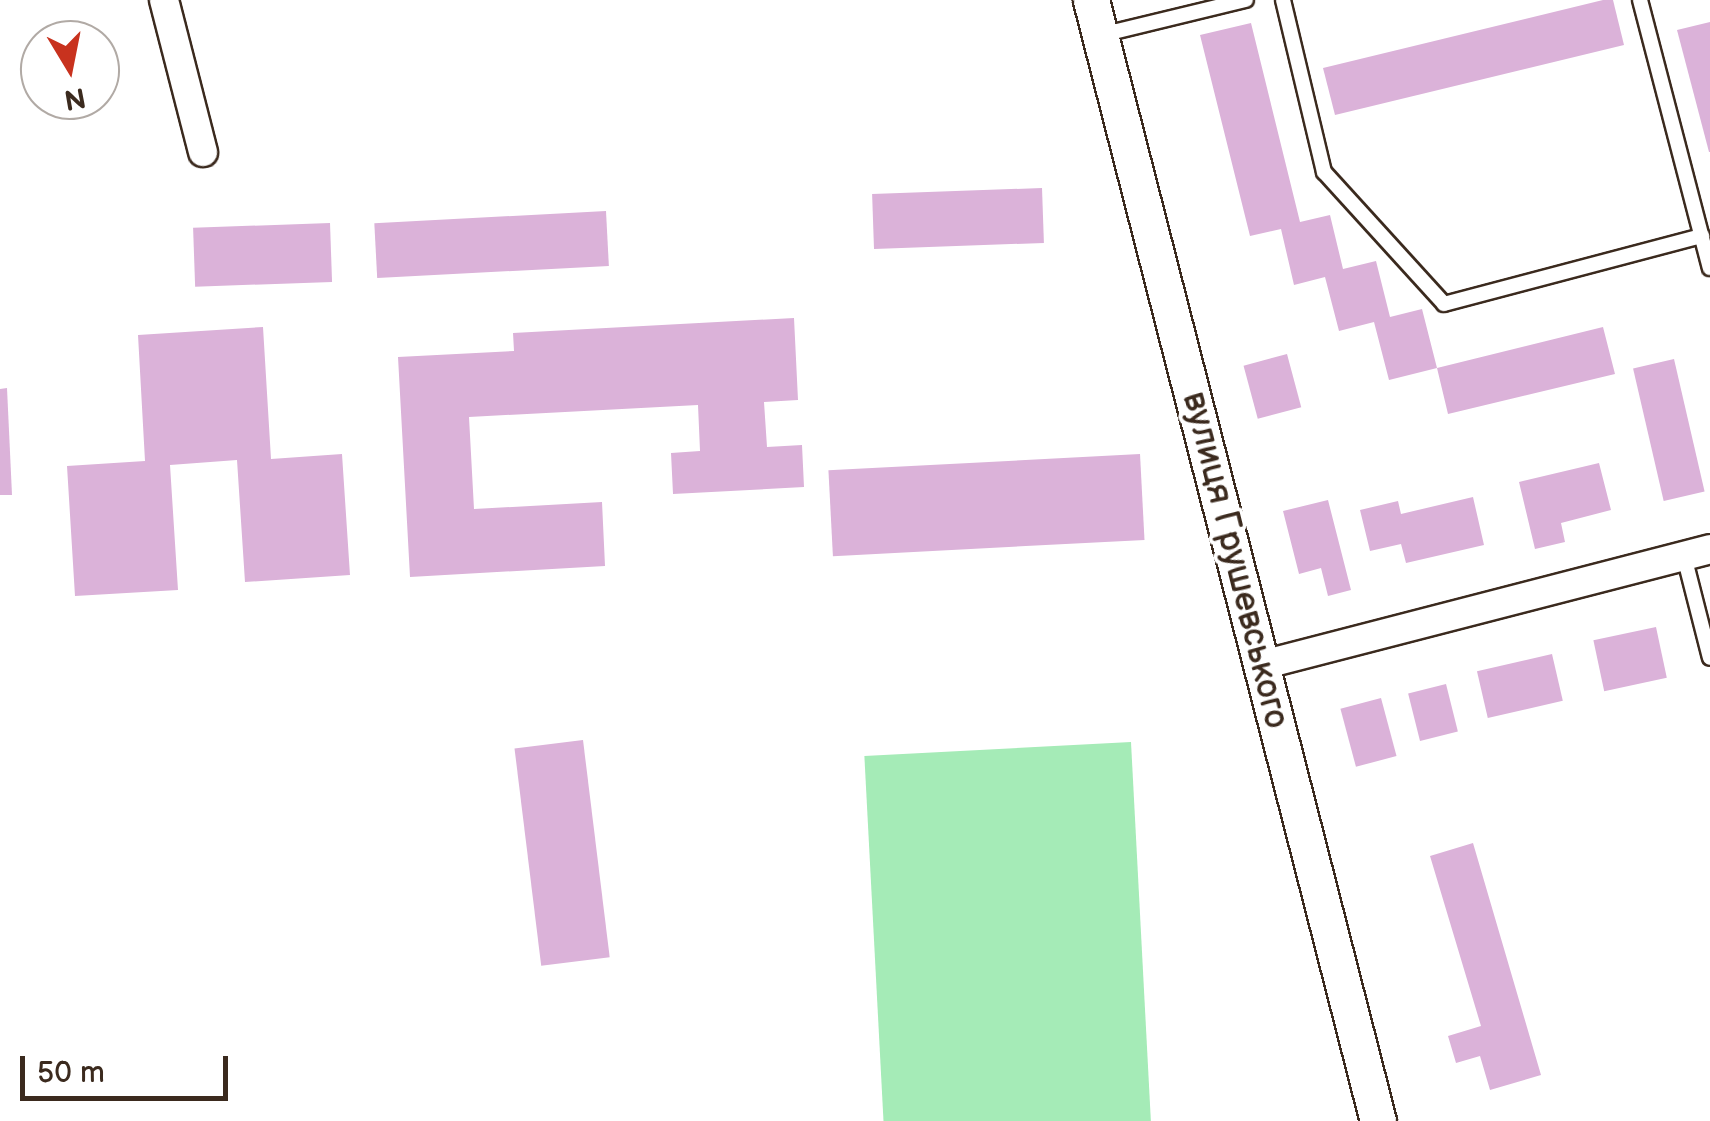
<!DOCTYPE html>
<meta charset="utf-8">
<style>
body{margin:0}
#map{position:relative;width:1710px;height:1121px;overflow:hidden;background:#fff;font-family:"Balsamiq Sans",sans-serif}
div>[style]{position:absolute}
.green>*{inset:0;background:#a5ebb7;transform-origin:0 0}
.building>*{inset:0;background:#dbb2d9;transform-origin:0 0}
.roads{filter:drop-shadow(2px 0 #3b2a1e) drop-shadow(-2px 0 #3b2a1e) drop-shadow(0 2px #3b2a1e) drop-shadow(0 -2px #3b2a1e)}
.service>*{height:14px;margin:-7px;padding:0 7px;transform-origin:7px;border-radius:7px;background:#fff}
.minor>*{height:28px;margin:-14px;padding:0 14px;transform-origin:14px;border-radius:14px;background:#fff}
.tertiary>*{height:35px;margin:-17.5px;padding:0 17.5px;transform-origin:17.5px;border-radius:17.5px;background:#fff}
span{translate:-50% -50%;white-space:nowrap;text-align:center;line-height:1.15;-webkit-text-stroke:8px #fff;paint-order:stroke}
.street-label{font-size:35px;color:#3b2a1e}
.north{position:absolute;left:20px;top:20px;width:100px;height:100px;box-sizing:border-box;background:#fff;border:2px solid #b1aaa5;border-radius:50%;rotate:170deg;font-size:28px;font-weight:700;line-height:40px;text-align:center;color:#3b2a1e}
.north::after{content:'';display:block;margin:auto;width:35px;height:45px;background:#c8321e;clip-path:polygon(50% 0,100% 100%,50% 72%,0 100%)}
.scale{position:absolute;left:20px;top:1056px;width:208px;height:45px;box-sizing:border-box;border:5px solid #3b2a1e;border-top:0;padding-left:12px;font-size:30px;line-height:35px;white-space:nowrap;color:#3b2a1e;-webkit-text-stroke:8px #fff;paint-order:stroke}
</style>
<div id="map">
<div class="green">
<i style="left:1131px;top:742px;width:380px;height:267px;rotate:87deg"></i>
</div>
<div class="building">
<i style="clip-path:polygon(1603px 0,1613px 0,1624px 45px,1335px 115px,1323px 68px)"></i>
<i style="clip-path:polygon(1710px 22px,1710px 152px,1709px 152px,1677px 30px)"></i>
<i style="clip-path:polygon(1251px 23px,1300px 222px,1330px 215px,1343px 269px,1376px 261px,1390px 317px,1422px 309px,1437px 368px,1603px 327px,1615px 374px,1448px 414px,1437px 368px,1389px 380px,1374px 322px,1339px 331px,1325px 277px,1294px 285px,1281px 229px,1250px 236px,1200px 35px)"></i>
<i style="left:1042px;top:188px;width:55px;height:170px;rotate:88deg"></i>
<i style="left:606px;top:211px;width:55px;height:232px;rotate:87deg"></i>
<i style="left:330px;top:223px;width:59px;height:137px;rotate:88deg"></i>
<i style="clip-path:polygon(794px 318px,798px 400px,764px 402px,767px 447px,802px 445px,804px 487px,673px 494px,671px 453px,700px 451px,698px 405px,469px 417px,474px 509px,602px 502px,605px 566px,410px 577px,398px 357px,514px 351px,513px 333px)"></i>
<i style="clip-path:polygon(263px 327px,271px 459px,342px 454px,350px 575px,245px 582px,237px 460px,170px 465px,178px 590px,75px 596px,67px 466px,145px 461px,138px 335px)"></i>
<i style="left:1287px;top:354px;width:55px;height:45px;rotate:75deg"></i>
<i style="left:1674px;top:359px;width:136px;height:42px;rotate:77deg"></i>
<i style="clip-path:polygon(7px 388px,12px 495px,0 495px,0 389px)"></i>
<i style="left:1140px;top:454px;width:86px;height:312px;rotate:87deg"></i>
<i style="clip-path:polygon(1599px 463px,1611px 510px,1561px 523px,1565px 542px,1535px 549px,1519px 482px)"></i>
<i style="clip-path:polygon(1473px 497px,1484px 545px,1406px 563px,1401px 544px,1370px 551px,1360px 510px,1398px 501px,1401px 514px)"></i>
<i style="clip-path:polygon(1328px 500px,1351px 590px,1328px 596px,1321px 568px,1299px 574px,1283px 511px)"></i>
<i style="left:1656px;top:627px;width:52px;height:64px;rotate:78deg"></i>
<i style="left:1552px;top:654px;width:48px;height:77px;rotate:77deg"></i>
<i style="left:1446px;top:684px;width:49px;height:39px;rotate:76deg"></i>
<i style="left:1381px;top:698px;width:60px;height:42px;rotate:75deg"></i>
<i style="left:583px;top:740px;width:219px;height:69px;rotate:83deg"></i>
<i style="clip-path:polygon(1473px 843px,1541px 1075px,1490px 1090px,1480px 1056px,1456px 1063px,1448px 1036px,1481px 1026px,1430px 856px)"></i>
</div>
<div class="roads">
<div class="service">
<i style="left:1283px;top:0;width:177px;rotate:76.6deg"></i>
<i style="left:1324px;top:172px;width:178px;rotate:47.7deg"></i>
<i style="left:1444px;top:304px;width:267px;rotate:-14.8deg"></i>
<i style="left:1640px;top:0;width:277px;rotate:75.4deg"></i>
<i style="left:1101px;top:35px;width:149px;rotate:-13.6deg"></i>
<i style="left:1684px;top:556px;width:105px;rotate:75.7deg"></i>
</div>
<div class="minor">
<i style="left:164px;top:0;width:157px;rotate:75.6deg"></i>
<i style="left:1262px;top:665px;width:463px;rotate:-14.5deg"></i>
</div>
<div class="tertiary">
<i style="left:1091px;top:0;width:1157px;rotate:75.64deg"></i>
</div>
</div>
<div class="street-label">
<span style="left:1235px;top:560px;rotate:76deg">вулиця Грушевського</span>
</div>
<div class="north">N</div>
<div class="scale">50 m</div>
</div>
